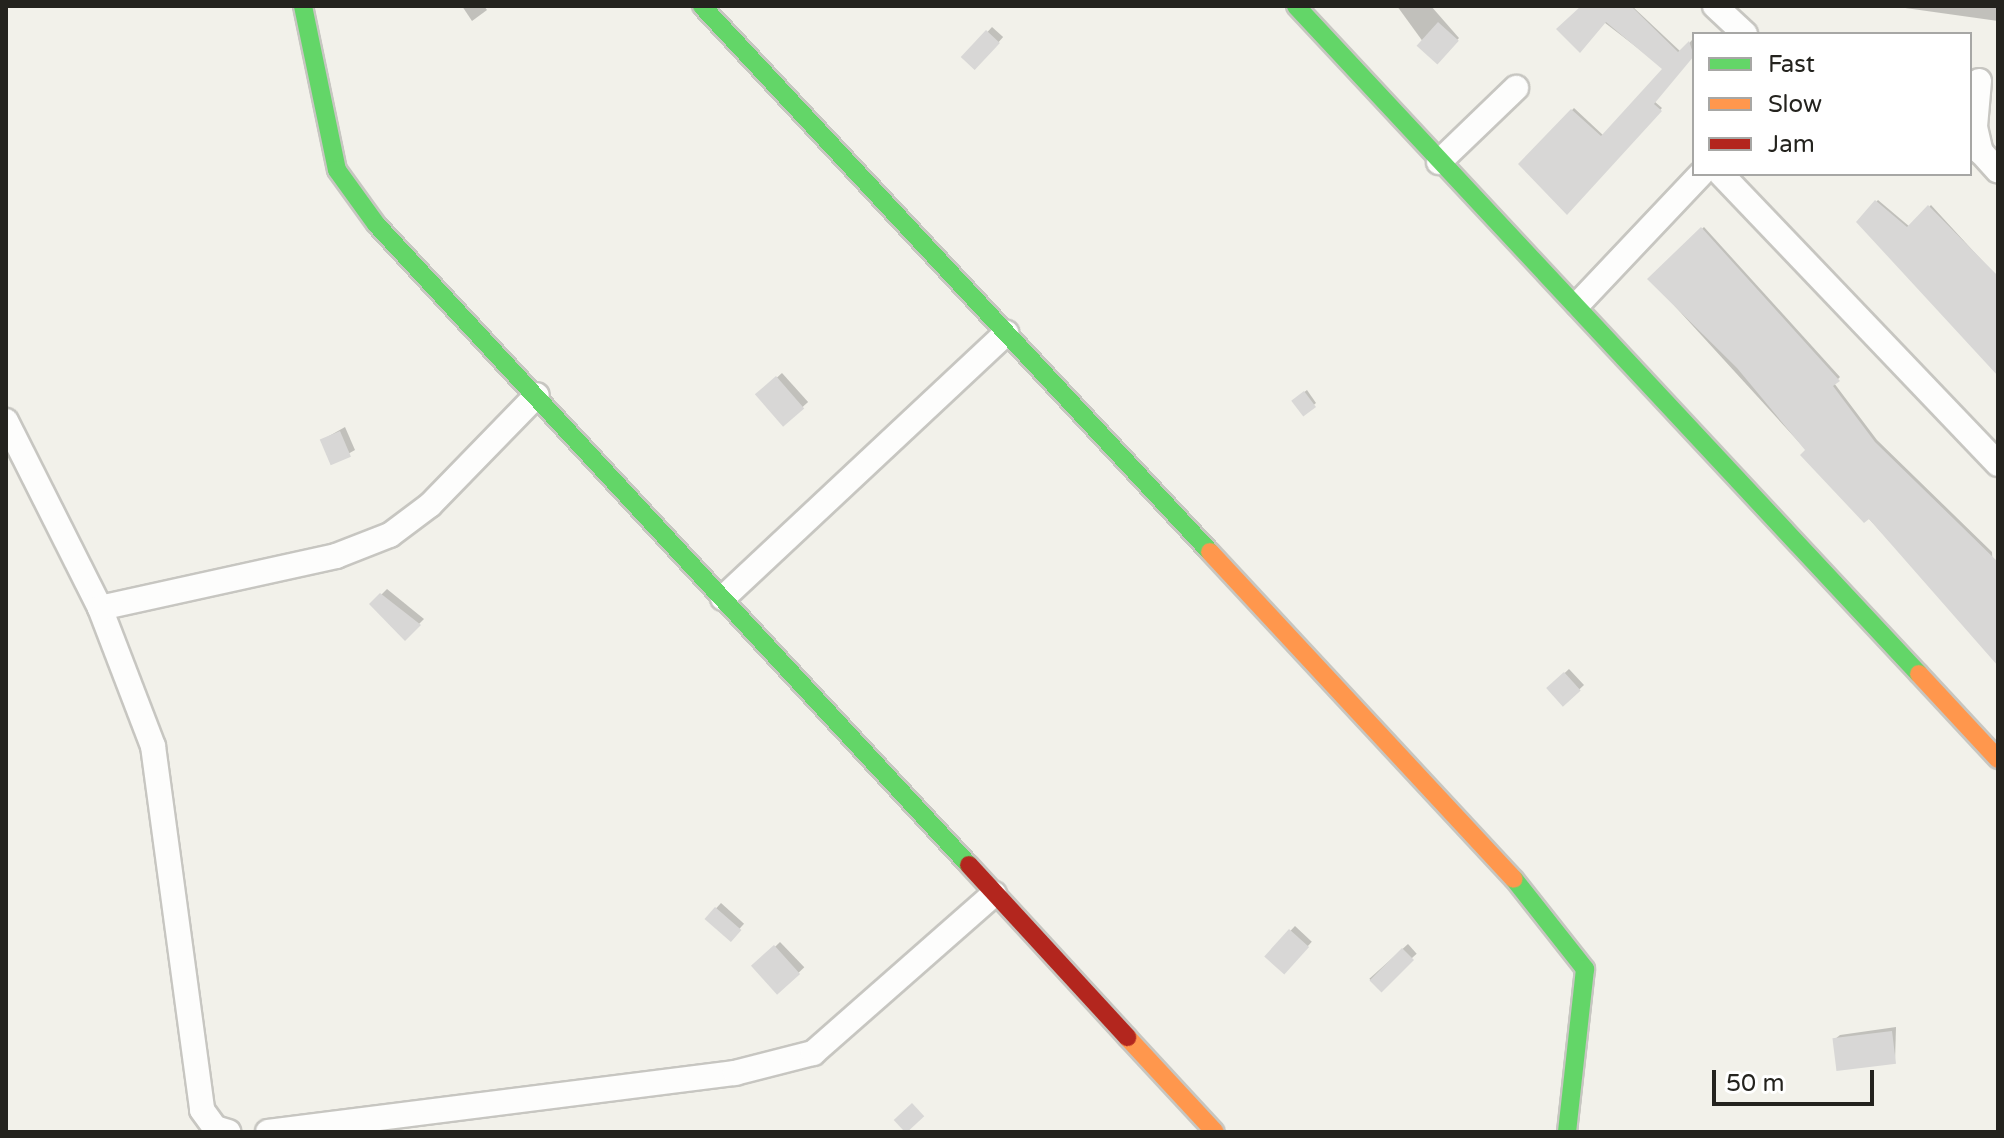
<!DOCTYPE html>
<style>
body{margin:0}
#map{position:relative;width:2004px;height:1138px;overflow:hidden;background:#f2f1ea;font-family:"Varela Round",sans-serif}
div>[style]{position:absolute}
.shadow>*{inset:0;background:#0003;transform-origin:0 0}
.building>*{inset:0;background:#d8d7d6;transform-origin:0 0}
.roads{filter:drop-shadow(2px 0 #c7c6c1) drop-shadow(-2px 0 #c7c6c1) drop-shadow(0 2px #c7c6c1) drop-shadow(0 -2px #c7c6c1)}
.street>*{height:24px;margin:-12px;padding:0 12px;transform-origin:12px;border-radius:12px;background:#fdfdfc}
.fast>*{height:18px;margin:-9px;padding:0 9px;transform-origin:9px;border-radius:9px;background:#63d668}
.slow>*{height:18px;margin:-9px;padding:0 9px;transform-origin:9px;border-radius:9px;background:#ff974d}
.jam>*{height:18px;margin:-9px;padding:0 9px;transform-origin:9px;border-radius:9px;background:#b3261e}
span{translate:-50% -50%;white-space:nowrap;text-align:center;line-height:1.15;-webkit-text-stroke:7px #fff;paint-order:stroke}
.frame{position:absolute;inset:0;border:8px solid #24231e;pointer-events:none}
.legend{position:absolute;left:1692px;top:32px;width:280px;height:144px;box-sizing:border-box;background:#fff;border:2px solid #a7a7a5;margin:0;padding:10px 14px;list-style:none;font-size:24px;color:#24231e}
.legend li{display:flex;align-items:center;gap:16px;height:40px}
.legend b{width:40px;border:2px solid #a7a7a5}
.scale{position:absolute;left:1712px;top:1070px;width:162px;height:36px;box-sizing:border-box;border:4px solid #24231e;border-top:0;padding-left:10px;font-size:24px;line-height:28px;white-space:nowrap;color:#24231e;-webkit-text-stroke:6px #fff;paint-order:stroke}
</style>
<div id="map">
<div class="shadow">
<i style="clip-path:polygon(462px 6px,484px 6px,487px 10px,472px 21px)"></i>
<i style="clip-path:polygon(1397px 6px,1431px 6px,1459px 38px,1437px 61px)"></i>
<i style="clip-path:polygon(1583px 6px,1632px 6px,1681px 52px,1692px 40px,1694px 54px,1654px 101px,1662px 108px,1567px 212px,1521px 164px,1574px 108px,1604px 136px,1665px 69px)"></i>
<i style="clip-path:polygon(1891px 6px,1998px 6px,1998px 21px)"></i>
<i style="left:992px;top:27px;width:15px;height:41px;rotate:42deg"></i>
<i style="clip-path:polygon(1878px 200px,1910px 227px,1931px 205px,1998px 278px,1998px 374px,1858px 222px)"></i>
<i style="clip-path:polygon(1704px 227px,1840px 377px,1834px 383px,1877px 440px,1992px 552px,1998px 660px,1650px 279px)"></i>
<i style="left:782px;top:373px;width:39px;height:32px;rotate:48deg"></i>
<i style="clip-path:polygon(1307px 390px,1316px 403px,1303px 414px,1294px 400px)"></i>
<i style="clip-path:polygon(345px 427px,355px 450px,332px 463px,322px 440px)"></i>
<i style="clip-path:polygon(387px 589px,424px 619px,405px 638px,372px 604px)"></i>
<i style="left:1569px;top:669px;width:22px;height:28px;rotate:47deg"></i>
<i style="left:721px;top:903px;width:31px;height:21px;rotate:42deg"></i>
<i style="left:1295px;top:926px;width:23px;height:41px;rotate:43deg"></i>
<i style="left:780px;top:942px;width:35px;height:35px;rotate:46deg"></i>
<i style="left:1408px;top:944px;width:13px;height:52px;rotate:48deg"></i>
<i style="clip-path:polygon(1896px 1027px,1895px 1062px,1835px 1039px,1840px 1035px)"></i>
</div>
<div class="building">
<i style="clip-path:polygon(1581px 6px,1631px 6px,1678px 52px,1689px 41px,1694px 56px,1654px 104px,1662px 111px,1567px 215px,1518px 164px,1571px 109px,1601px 136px,1662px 69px,1606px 22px,1580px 53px,1556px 29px)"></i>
<i style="left:1438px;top:22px;width:28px;height:32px;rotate:42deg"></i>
<i style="left:986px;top:30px;width:19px;height:37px;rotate:43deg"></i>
<i style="clip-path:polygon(1875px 200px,1907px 227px,1928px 205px,1998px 276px,1998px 376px,1856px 222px)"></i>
<i style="clip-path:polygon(1701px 227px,1840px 381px,1833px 386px,1875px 442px,1998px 562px,1998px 666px,1869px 519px,1864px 523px,1800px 455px,1805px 450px,1737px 368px,1647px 279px)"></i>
<i style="left:776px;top:376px;width:43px;height:28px;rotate:49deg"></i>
<i style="left:1304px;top:391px;width:20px;height:16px;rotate:53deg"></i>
<i style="left:340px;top:431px;width:28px;height:22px;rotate:67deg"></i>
<i style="clip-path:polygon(380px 593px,421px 625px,405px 641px,369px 604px)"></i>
<i style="left:1564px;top:672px;width:25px;height:24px;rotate:48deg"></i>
<i style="left:715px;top:907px;width:35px;height:16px;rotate:41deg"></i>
<i style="left:1289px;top:929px;width:27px;height:37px;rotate:42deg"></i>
<i style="left:774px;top:945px;width:39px;height:31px;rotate:48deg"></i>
<i style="left:1402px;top:948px;width:17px;height:46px;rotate:45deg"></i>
<i style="left:1892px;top:1031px;width:33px;height:60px;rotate:83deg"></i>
<i style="left:912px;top:1103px;width:18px;height:25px;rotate:47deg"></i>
</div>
<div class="roads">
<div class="street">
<i style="left:1715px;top:6px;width:41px;rotate:43deg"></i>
<i style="left:1979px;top:81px;width:46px;rotate:95deg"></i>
<i style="left:1975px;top:127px;width:26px;rotate:77deg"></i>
<i style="left:1981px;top:152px;width:25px;rotate:48deg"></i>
<i style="left:1439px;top:162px;width:107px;rotate:-43.9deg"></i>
<i style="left:1721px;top:174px;width:401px;rotate:46.3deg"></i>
<i style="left:1578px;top:304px;width:179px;rotate:-46.6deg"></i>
<i style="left:6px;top:421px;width:209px;rotate:63.3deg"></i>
<i style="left:100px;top:608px;width:148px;rotate:69deg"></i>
<i style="left:153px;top:746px;width:367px;rotate:82.3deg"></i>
<i style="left:202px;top:1110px;width:22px;rotate:54deg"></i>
<i style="left:215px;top:1128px;width:14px;rotate:17deg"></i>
<i style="left:723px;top:598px;width:388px;rotate:-43.1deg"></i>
<i style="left:100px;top:608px;width:242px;rotate:-12.4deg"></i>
<i style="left:336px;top:556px;width:58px;rotate:-21.3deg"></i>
<i style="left:390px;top:535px;width:50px;rotate:-36.9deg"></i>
<i style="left:430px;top:505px;width:153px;rotate:-45.8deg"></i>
<i style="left:268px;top:1132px;width:471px;rotate:-7.2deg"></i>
<i style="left:735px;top:1073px;width:81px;rotate:-14.4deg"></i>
<i style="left:813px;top:1053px;width:241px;rotate:-41.3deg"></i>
</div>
<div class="fast">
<i style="left:303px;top:6px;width:167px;rotate:78.3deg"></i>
<i style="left:337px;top:170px;width:67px;rotate:54.2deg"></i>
<i style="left:376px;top:224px;width:873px;rotate:47.23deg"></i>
<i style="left:702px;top:6px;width:746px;rotate:47.06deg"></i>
<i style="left:1296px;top:6px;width:913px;rotate:47deg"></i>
<i style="left:1514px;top:879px;width:115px;rotate:51.7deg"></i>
<i style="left:1585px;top:969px;width:164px;rotate:96.3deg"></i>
</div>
<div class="slow">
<i style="left:1210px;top:552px;width:446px;rotate:47.1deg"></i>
<i style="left:1919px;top:674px;width:116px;rotate:47.1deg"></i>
<i style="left:1127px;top:1037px;width:129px;rotate:47.2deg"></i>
</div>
<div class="jam">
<i style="left:969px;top:865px;width:234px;rotate:47.4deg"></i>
</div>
</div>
<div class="frame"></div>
<ul class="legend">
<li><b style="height:10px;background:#63d668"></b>Fast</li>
<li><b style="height:10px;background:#ff974d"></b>Slow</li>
<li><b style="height:10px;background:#b3261e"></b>Jam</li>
</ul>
<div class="scale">50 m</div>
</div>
